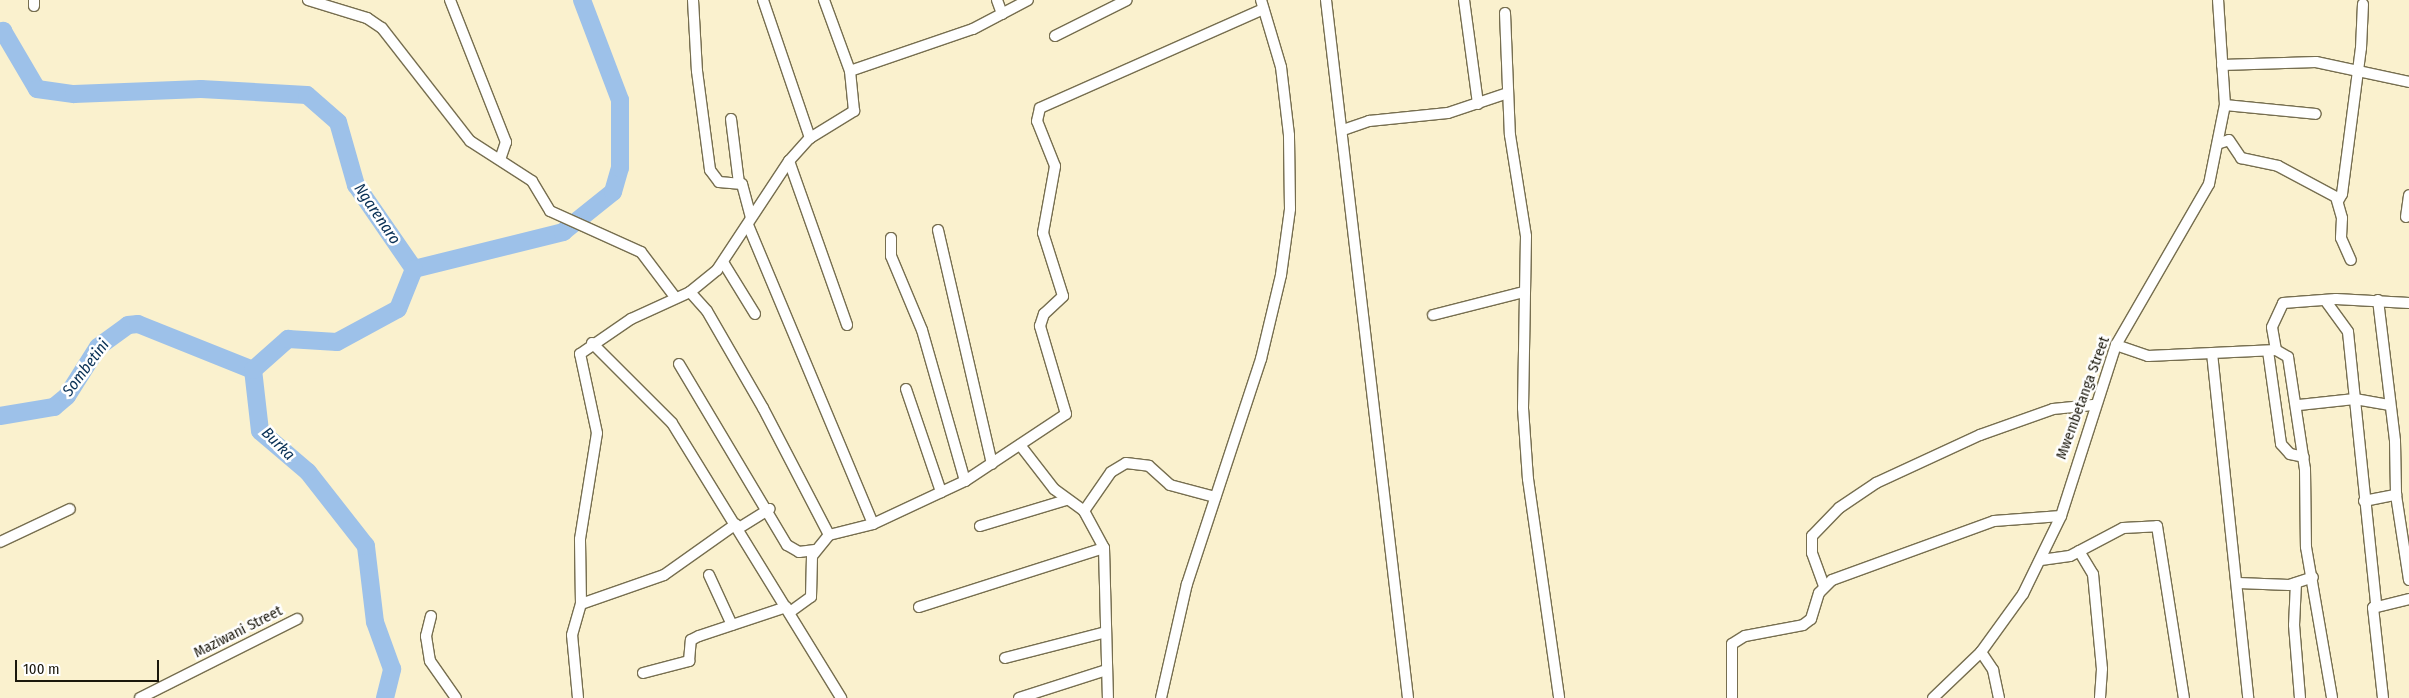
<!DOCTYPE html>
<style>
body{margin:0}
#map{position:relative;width:2409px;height:698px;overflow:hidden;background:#faf1ce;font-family:"Fira Sans Condensed",sans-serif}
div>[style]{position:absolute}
.river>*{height:18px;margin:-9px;padding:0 9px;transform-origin:9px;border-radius:9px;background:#9dc1e9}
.roads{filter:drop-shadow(1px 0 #766e4f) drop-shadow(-1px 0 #766e4f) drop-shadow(0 1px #766e4f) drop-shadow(0 -1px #766e4f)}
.minor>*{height:10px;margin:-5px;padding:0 5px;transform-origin:5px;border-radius:5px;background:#fff}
span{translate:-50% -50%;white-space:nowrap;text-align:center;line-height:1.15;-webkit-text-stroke:5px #fff;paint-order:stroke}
.street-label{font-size:15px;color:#1b180c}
.water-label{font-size:16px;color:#0a3156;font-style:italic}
.scale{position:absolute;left:15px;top:660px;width:144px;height:22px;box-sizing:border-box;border:2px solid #1b180c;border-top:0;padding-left:6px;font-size:15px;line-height:18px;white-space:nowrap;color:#1b180c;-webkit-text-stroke:4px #fff;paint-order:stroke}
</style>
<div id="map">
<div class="river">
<i style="left:0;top:33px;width:4px;rotate:-34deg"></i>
<i style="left:3px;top:31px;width:67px;rotate:59.6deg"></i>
<i style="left:37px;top:89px;width:37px;rotate:8deg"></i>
<i style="left:74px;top:94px;width:127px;rotate:-2.3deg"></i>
<i style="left:201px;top:89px;width:106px;rotate:3.2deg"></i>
<i style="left:307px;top:95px;width:41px;rotate:41.1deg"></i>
<i style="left:338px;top:122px;width:66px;rotate:74.1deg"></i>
<i style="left:356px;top:185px;width:102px;rotate:55.4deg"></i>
<i style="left:414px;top:269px;width:154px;rotate:-13.9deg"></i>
<i style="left:563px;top:232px;width:64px;rotate:-38.7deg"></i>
<i style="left:613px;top:192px;width:25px;rotate:-74deg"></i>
<i style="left:620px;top:168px;width:68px;rotate:-90deg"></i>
<i style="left:620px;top:100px;width:107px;rotate:-110.8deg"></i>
<i style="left:0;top:416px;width:55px;rotate:-9.5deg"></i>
<i style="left:54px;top:407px;width:17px;rotate:-40deg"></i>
<i style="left:67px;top:396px;width:58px;rotate:-57.7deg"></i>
<i style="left:98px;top:347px;width:37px;rotate:-36deg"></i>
<i style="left:128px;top:325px;width:10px;rotate:-6deg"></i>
<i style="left:138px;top:324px;width:124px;rotate:21.8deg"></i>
<i style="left:385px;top:698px;width:30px;rotate:-76deg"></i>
<i style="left:392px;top:669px;width:50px;rotate:-109.9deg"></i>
<i style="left:375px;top:622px;width:77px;rotate:-96.8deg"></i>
<i style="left:366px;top:546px;width:94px;rotate:-128.1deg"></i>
<i style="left:308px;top:472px;width:63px;rotate:-139.5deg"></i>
<i style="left:260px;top:431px;width:61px;rotate:-96.5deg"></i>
<i style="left:253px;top:370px;width:47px;rotate:-41.5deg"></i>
<i style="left:288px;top:339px;width:49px;rotate:3.5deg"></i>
<i style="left:337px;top:342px;width:69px;rotate:-28.4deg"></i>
<i style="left:398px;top:309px;width:43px;rotate:-68.2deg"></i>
</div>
<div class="roads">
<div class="minor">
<i style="left:308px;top:0;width:62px;rotate:17deg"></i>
<i style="left:367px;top:18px;width:18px;rotate:34deg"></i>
<i style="left:382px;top:28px;width:143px;rotate:52.1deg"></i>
<i style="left:470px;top:141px;width:74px;rotate:32.8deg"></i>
<i style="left:532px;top:181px;width:35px;rotate:59deg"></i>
<i style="left:550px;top:211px;width:100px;rotate:24.3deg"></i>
<i style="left:641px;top:252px;width:56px;rotate:52.9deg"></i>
<i style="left:450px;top:0;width:153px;rotate:68.5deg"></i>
<i style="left:506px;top:142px;width:18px;rotate:109deg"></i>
<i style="left:693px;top:0;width:71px;rotate:86.8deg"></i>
<i style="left:697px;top:71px;width:100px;rotate:82.5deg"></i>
<i style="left:710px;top:170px;width:15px;rotate:53deg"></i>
<i style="left:719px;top:182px;width:23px;rotate:5deg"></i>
<i style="left:742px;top:184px;width:34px;rotate:75deg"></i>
<i style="left:763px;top:0;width:146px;rotate:71.2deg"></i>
<i style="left:997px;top:0;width:15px;rotate:70deg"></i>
<i style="left:1326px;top:0;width:703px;rotate:83.3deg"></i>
<i style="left:1464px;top:0;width:105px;rotate:82.3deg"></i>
<i style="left:34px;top:6px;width:6px;rotate:-90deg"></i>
<i style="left:1505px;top:13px;width:122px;rotate:87.7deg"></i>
<i style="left:1510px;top:135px;width:102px;rotate:81deg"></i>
<i style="left:1526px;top:236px;width:172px;rotate:91deg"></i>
<i style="left:1523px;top:408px;width:71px;rotate:86deg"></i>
<i style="left:1528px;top:479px;width:221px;rotate:81.9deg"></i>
<i style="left:1055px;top:36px;width:80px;rotate:-26.6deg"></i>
<i style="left:2222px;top:65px;width:94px;rotate:-1.8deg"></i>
<i style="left:2316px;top:62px;width:95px;rotate:12.1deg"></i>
<i style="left:850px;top:71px;width:130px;rotate:-18.9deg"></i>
<i style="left:973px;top:29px;width:62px;rotate:-27.8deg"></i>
<i style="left:2225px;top:105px;width:91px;rotate:5.6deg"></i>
<i style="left:731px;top:119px;width:64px;rotate:82.9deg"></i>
<i style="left:1343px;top:130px;width:28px;rotate:-19deg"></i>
<i style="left:1369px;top:121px;width:79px;rotate:-5.8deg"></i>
<i style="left:1448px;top:113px;width:63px;rotate:-18.4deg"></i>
<i style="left:2220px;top:143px;width:9px;rotate:-18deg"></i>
<i style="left:2229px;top:140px;width:22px;rotate:56deg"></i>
<i style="left:2241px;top:158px;width:38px;rotate:12deg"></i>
<i style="left:2278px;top:166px;width:66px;rotate:28.1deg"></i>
<i style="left:2336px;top:197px;width:22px;rotate:74deg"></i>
<i style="left:2342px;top:218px;width:20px;rotate:93deg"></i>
<i style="left:2341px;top:238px;width:24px;rotate:66deg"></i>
<i style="left:789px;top:161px;width:174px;rotate:70.5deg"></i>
<i style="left:2338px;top:201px;width:8px;rotate:-60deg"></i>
<i style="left:2342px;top:194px;width:147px;rotate:-82.6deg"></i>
<i style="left:2361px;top:48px;width:44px;rotate:-87.4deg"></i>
<i style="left:2406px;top:217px;width:22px;rotate:-82deg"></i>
<i style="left:748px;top:225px;width:324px;rotate:67.3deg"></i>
<i style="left:938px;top:230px;width:240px;rotate:77deg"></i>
<i style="left:891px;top:238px;width:18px;rotate:90deg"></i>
<i style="left:891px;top:256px;width:80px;rotate:67.3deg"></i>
<i style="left:922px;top:330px;width:157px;rotate:74.1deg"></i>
<i style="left:723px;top:262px;width:61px;rotate:58.4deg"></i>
<i style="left:690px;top:292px;width:25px;rotate:48deg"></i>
<i style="left:707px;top:311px;width:112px;rotate:60deg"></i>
<i style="left:763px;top:408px;width:143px;rotate:62.5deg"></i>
<i style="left:2325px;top:300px;width:39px;rotate:54deg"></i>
<i style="left:2348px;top:332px;width:274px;rotate:84.1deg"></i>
<i style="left:2378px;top:300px;width:142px;rotate:83.1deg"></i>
<i style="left:2395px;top:441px;width:54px;rotate:88.9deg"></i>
<i style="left:2396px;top:495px;width:86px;rotate:81.3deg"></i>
<i style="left:1433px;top:315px;width:94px;rotate:-14.2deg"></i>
<i style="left:592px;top:343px;width:113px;rotate:45deg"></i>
<i style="left:672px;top:423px;width:323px;rotate:58.4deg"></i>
<i style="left:2116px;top:345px;width:34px;rotate:19deg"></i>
<i style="left:2148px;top:356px;width:128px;rotate:-2.7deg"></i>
<i style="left:2276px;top:350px;width:14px;rotate:30deg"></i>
<i style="left:2288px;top:357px;width:113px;rotate:81.4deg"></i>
<i style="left:2305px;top:469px;width:78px;rotate:89.3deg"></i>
<i style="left:2306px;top:547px;width:153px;rotate:80.2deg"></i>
<i style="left:2276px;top:350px;width:23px;rotate:-100deg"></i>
<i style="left:2272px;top:327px;width:26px;rotate:-65deg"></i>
<i style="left:2283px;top:303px;width:53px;rotate:-4.3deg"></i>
<i style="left:2336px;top:299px;width:73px;rotate:3.1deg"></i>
<i style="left:2268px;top:351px;width:94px;rotate:82deg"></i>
<i style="left:2281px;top:444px;width:13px;rotate:48deg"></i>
<i style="left:2290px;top:454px;width:14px;rotate:12deg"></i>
<i style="left:2212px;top:353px;width:347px;rotate:84deg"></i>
<i style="left:679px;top:364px;width:211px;rotate:59.2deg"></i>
<i style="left:787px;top:545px;width:14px;rotate:30deg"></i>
<i style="left:799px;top:552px;width:16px;rotate:-7deg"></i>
<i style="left:906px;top:389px;width:109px;rotate:71.2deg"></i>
<i style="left:2299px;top:405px;width:56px;rotate:-6.1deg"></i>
<i style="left:2355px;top:399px;width:34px;rotate:10deg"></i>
<i style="left:1020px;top:445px;width:56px;rotate:52.3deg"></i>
<i style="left:1054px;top:489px;width:37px;rotate:36deg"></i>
<i style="left:1084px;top:511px;width:42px;rotate:61.6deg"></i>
<i style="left:1104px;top:548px;width:150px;rotate:88.5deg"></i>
<i style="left:2364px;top:501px;width:33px;rotate:-11deg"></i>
<i style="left:1084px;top:511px;width:47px;rotate:-55.3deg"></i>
<i style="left:1111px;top:472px;width:17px;rotate:-31deg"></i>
<i style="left:1126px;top:463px;width:23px;rotate:7deg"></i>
<i style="left:1149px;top:466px;width:28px;rotate:42deg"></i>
<i style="left:1170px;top:485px;width:47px;rotate:14.9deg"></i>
<i style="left:980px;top:526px;width:90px;rotate:-16.8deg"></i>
<i style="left:739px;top:528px;width:36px;rotate:-32deg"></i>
<i style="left:0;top:542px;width:77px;rotate:-25.2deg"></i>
<i style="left:2079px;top:551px;width:27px;rotate:59deg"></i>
<i style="left:2093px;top:574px;width:95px;rotate:84.6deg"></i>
<i style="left:2102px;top:669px;width:29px;rotate:94deg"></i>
<i style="left:2041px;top:560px;width:29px;rotate:-8deg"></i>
<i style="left:2070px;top:556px;width:60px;rotate:-27.8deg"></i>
<i style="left:2123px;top:528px;width:34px;rotate:-3deg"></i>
<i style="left:2157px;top:526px;width:174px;rotate:81.1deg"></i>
<i style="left:709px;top:575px;width:55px;rotate:65.3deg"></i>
<i style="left:2238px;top:583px;width:51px;rotate:2.2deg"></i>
<i style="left:2289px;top:585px;width:25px;rotate:-18deg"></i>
<i style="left:2296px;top:583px;width:42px;rotate:92.7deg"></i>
<i style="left:2294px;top:625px;width:73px;rotate:85.3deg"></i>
<i style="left:1824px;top:586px;width:35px;rotate:-110deg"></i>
<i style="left:1812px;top:553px;width:17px;rotate:-90deg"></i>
<i style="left:1812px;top:536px;width:39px;rotate:-46deg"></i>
<i style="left:1839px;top:508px;width:45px;rotate:-34deg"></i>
<i style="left:1876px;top:483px;width:115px;rotate:-24.8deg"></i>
<i style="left:1980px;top:435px;width:77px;rotate:-19.6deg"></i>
<i style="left:2053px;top:409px;width:40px;rotate:-5.7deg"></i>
<i style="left:581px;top:604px;width:88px;rotate:-19.3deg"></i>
<i style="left:664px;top:575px;width:88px;rotate:-35.3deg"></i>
<i style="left:919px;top:607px;width:194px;rotate:-17.7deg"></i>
<i style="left:790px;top:612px;width:26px;rotate:-36deg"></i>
<i style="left:811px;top:597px;width:41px;rotate:-88.6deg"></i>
<i style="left:812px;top:556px;width:27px;rotate:-51deg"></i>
<i style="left:829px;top:535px;width:45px;rotate:-14deg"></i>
<i style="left:873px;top:524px;width:102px;rotate:-25.1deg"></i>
<i style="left:965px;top:481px;width:121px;rotate:-33.6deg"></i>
<i style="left:1066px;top:414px;width:92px;rotate:-106.5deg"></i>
<i style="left:1040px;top:326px;width:13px;rotate:-72deg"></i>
<i style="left:1044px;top:314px;width:26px;rotate:-43deg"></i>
<i style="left:1063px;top:296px;width:66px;rotate:-107.6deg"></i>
<i style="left:1043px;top:233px;width:68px;rotate:-79.8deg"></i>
<i style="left:1055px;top:166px;width:48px;rotate:-111.8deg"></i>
<i style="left:1037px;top:121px;width:13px;rotate:-77deg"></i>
<i style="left:1040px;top:108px;width:244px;rotate:-23.9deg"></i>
<i style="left:431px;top:616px;width:21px;rotate:104deg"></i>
<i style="left:426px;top:636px;width:25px;rotate:81deg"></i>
<i style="left:430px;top:661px;width:45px;rotate:54.9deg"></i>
<i style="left:1981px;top:652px;width:22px;rotate:56deg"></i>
<i style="left:1993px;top:670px;width:29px;rotate:78deg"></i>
<i style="left:1005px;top:658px;width:104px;rotate:-14.4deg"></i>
<i style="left:643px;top:673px;width:48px;rotate:-14.6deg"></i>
<i style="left:689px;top:661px;width:21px;rotate:-85deg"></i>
<i style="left:691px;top:640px;width:9px;rotate:-27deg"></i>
<i style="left:699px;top:636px;width:92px;rotate:-18.4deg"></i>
<i style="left:140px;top:698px;width:176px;rotate:-26.7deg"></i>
<i style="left:578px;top:698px;width:63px;rotate:-95.4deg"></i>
<i style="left:572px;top:635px;width:32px;rotate:-74deg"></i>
<i style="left:581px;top:604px;width:65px;rotate:-90.9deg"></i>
<i style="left:580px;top:539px;width:107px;rotate:-80.9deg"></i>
<i style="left:597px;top:433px;width:81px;rotate:-102.1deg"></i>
<i style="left:580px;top:354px;width:62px;rotate:-34.5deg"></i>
<i style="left:631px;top:319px;width:65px;rotate:-24.6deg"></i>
<i style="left:690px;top:292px;width:35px;rotate:-39deg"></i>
<i style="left:717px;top:270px;width:131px;rotate:-56.6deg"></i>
<i style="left:789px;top:161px;width:31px;rotate:-48deg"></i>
<i style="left:810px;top:138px;width:52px;rotate:-31.5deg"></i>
<i style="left:854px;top:111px;width:40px;rotate:-95.7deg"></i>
<i style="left:850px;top:71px;width:76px;rotate:-110.1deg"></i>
<i style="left:1019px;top:698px;width:91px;rotate:-17.8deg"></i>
<i style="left:1161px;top:698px;width:117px;rotate:-77.2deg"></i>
<i style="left:1187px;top:584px;width:237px;rotate:-71.8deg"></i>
<i style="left:1261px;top:359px;width:86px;rotate:-76.6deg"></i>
<i style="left:1281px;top:275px;width:67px;rotate:-82.2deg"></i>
<i style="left:1290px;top:209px;width:74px;rotate:-90.8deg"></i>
<i style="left:1289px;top:135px;width:68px;rotate:-96.7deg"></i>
<i style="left:1281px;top:67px;width:70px;rotate:-106.6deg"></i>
<i style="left:1732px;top:698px;width:54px;rotate:-90deg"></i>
<i style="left:1732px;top:644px;width:15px;rotate:-32deg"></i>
<i style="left:1745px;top:636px;width:59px;rotate:-10.7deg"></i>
<i style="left:1803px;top:625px;width:10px;rotate:-37deg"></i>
<i style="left:1811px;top:619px;width:27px;rotate:-73deg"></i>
<i style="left:1819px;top:593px;width:18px;rotate:-45deg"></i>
<i style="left:1832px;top:580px;width:172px;rotate:-20deg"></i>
<i style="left:1994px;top:521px;width:67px;rotate:-4.3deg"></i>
<i style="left:1933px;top:698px;width:66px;rotate:-43.8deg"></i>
<i style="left:1981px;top:652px;width:72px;rotate:-54.1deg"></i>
<i style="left:2023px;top:594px;width:87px;rotate:-64deg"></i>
<i style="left:2061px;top:516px;width:180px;rotate:-72.2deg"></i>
<i style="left:2116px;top:345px;width:186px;rotate:-60deg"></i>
<i style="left:2209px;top:184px;width:81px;rotate:-78.6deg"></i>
<i style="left:2225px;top:105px;width:105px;rotate:-93.8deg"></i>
<i style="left:2383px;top:698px;width:91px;rotate:-96.3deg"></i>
<i style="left:2373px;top:608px;width:37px;rotate:-14deg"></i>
</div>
</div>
<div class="street-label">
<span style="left:2083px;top:398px;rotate:-70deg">Mwembetanga Street</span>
<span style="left:238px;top:632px;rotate:-27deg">Maziwani Street</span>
</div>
<div class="water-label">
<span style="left:377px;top:214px;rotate:56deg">Ngarenaro</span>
<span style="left:86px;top:368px;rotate:-53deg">Sombetini</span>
<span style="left:278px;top:444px;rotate:45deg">Burka</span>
</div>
<div class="scale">100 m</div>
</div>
